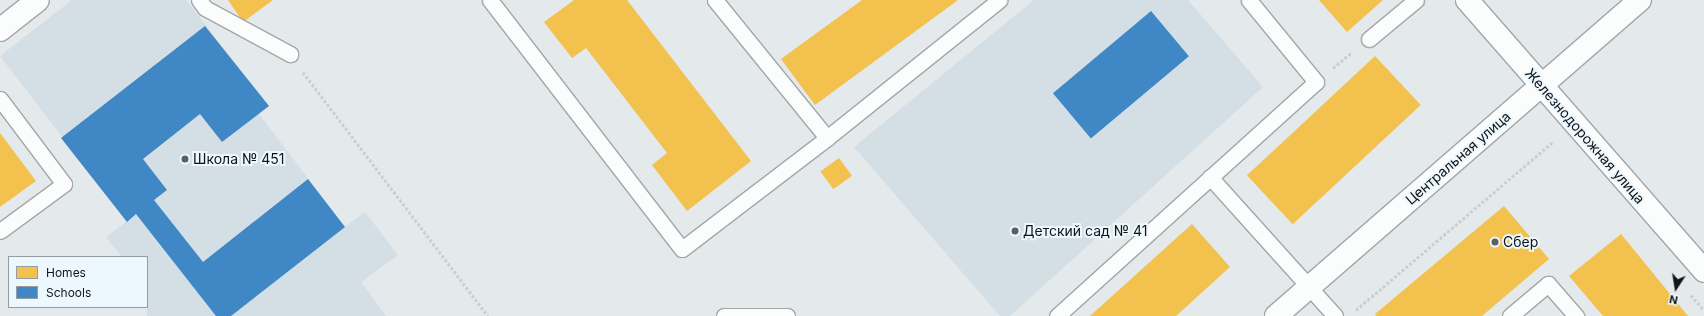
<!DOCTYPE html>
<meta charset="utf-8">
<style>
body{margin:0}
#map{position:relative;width:1704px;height:316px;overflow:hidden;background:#e4e9ec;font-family:Inter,sans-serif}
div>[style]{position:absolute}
.built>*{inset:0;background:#d3dee5}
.homes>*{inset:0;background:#f2c14e;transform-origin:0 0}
.schools>*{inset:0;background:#3f88c5;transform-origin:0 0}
.path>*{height:2.5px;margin-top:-1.25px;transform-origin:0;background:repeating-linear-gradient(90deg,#cccecf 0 3px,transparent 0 5px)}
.roads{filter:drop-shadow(1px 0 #a3a6a8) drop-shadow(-1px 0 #a3a6a8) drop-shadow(0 1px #a3a6a8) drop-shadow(0 -1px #a3a6a8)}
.lane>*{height:15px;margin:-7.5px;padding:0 7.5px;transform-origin:7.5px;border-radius:7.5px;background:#fbfcfc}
.street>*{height:22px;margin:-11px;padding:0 11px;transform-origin:11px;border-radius:11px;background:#fbfcfc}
.secondary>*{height:22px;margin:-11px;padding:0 11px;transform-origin:11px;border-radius:11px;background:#fbfcfc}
.dots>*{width:11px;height:11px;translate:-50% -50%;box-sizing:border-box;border:2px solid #edf8fe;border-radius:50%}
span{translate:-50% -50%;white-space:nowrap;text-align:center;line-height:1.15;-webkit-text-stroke:4px #edf8fe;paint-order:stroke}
.street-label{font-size:14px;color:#101416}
.poi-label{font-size:14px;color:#101416}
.left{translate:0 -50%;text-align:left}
.legend{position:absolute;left:8px;top:256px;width:140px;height:52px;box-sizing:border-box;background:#edf8fe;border:1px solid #959da1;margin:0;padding:5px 7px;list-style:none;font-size:12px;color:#101416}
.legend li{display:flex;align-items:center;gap:8px;height:20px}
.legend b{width:20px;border:1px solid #959da1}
.north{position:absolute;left:1656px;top:268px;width:40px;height:40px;-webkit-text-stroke:3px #edf8fe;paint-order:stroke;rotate:192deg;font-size:11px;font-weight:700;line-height:16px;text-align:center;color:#101416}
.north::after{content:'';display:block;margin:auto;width:14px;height:18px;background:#101416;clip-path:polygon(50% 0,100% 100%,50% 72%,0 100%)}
</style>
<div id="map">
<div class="built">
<i style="clip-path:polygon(72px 0,186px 0,269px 106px,259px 114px,345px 227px,365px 212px,398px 255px,361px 282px,386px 316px,147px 316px,147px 257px,122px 257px,106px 237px,127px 221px,0 56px)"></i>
<i style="clip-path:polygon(1034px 0,1188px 0,1263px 87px,1010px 316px,1000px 316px,854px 147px)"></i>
</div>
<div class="homes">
<i style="clip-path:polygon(228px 0,273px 0,243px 22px)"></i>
<i style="clip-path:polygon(574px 0,627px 0,751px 161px,687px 211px,652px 165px,667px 153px,586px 48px,572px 58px,544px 22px)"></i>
<i style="clip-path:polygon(862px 0,958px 0,815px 105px,781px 59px)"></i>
<i style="clip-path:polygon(1319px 0,1383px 0,1347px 32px)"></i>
<i style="left:1375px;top:56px;width:67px;height:175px;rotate:47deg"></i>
<i style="clip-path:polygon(0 133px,36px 181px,0 207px)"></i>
<i style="left:839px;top:158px;width:22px;height:23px;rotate:54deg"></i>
<i style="clip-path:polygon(1504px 206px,1549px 259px,1482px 316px,1376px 316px,1375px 314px)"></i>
<i style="clip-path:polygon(1192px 224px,1230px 267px,1176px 316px,1090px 316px)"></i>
<i style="clip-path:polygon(1621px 234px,1688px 316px,1603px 316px,1569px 276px)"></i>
</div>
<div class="schools">
<i style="left:1151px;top:11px;width:59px;height:128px;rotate:50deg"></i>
<i style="clip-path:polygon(205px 26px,269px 106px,222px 142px,200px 114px,143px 159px,167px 190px,154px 200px,203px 262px,308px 179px,345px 227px,231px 316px,216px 316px,136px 214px,127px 222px,61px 138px)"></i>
</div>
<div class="path">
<i style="left:1333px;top:68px;width:25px;rotate:-40deg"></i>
<i style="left:303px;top:72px;width:306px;rotate:52.8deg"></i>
<i style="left:1691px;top:295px;width:20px;rotate:49deg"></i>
<i style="left:1356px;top:310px;width:260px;rotate:-40.5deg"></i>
</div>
<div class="roads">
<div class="lane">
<i style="left:199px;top:0;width:10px;rotate:53deg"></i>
<i style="left:205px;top:8px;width:97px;rotate:28.4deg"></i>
<i style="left:490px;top:0;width:314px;rotate:52.4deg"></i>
<i style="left:682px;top:249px;width:183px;rotate:-37.4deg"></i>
<i style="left:715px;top:0;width:178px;rotate:50.9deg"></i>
<i style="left:827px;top:138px;width:221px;rotate:-38.7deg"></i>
<i style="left:1369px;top:39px;width:61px;rotate:-39.7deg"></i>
<i style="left:0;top:99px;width:106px;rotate:53deg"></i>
<i style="left:64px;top:184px;width:79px;rotate:143.7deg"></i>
<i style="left:1210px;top:177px;width:187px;rotate:48deg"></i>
<i style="left:724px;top:316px;width:63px"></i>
<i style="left:1057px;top:316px;width:349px;rotate:-42.1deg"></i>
<i style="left:1316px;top:82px;width:106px;rotate:-129.3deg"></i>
<i style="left:1510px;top:316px;width:50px;rotate:-40.1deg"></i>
<i style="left:1548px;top:284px;width:43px;rotate:48.8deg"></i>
</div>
<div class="street">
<i style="left:0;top:30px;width:48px;rotate:-38.3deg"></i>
<i style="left:1276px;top:316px;width:351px;rotate:-41deg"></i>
</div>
<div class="secondary">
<i style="left:1467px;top:0;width:360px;rotate:48.8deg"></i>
<i style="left:1541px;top:86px;width:131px;rotate:-41deg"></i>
</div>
</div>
<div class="dots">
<i style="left:185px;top:159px;background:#5a5f61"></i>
<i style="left:1015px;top:231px;background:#5a5f61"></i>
<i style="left:1495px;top:242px;background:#5a5f61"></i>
</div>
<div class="street-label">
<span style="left:1585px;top:136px;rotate:49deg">Железнодорожная улица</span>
<span style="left:1458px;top:158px;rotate:-41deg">Центральная улица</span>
</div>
<div class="poi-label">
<span class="left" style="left:193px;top:159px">Школа № 451</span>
<span class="left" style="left:1023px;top:231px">Детский сад № 41</span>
<span class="left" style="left:1503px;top:242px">Сбер</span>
</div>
<ul class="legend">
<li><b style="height:11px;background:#f2c14e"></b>Homes</li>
<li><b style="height:11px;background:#3f88c5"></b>Schools</li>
</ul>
<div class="north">N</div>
</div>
